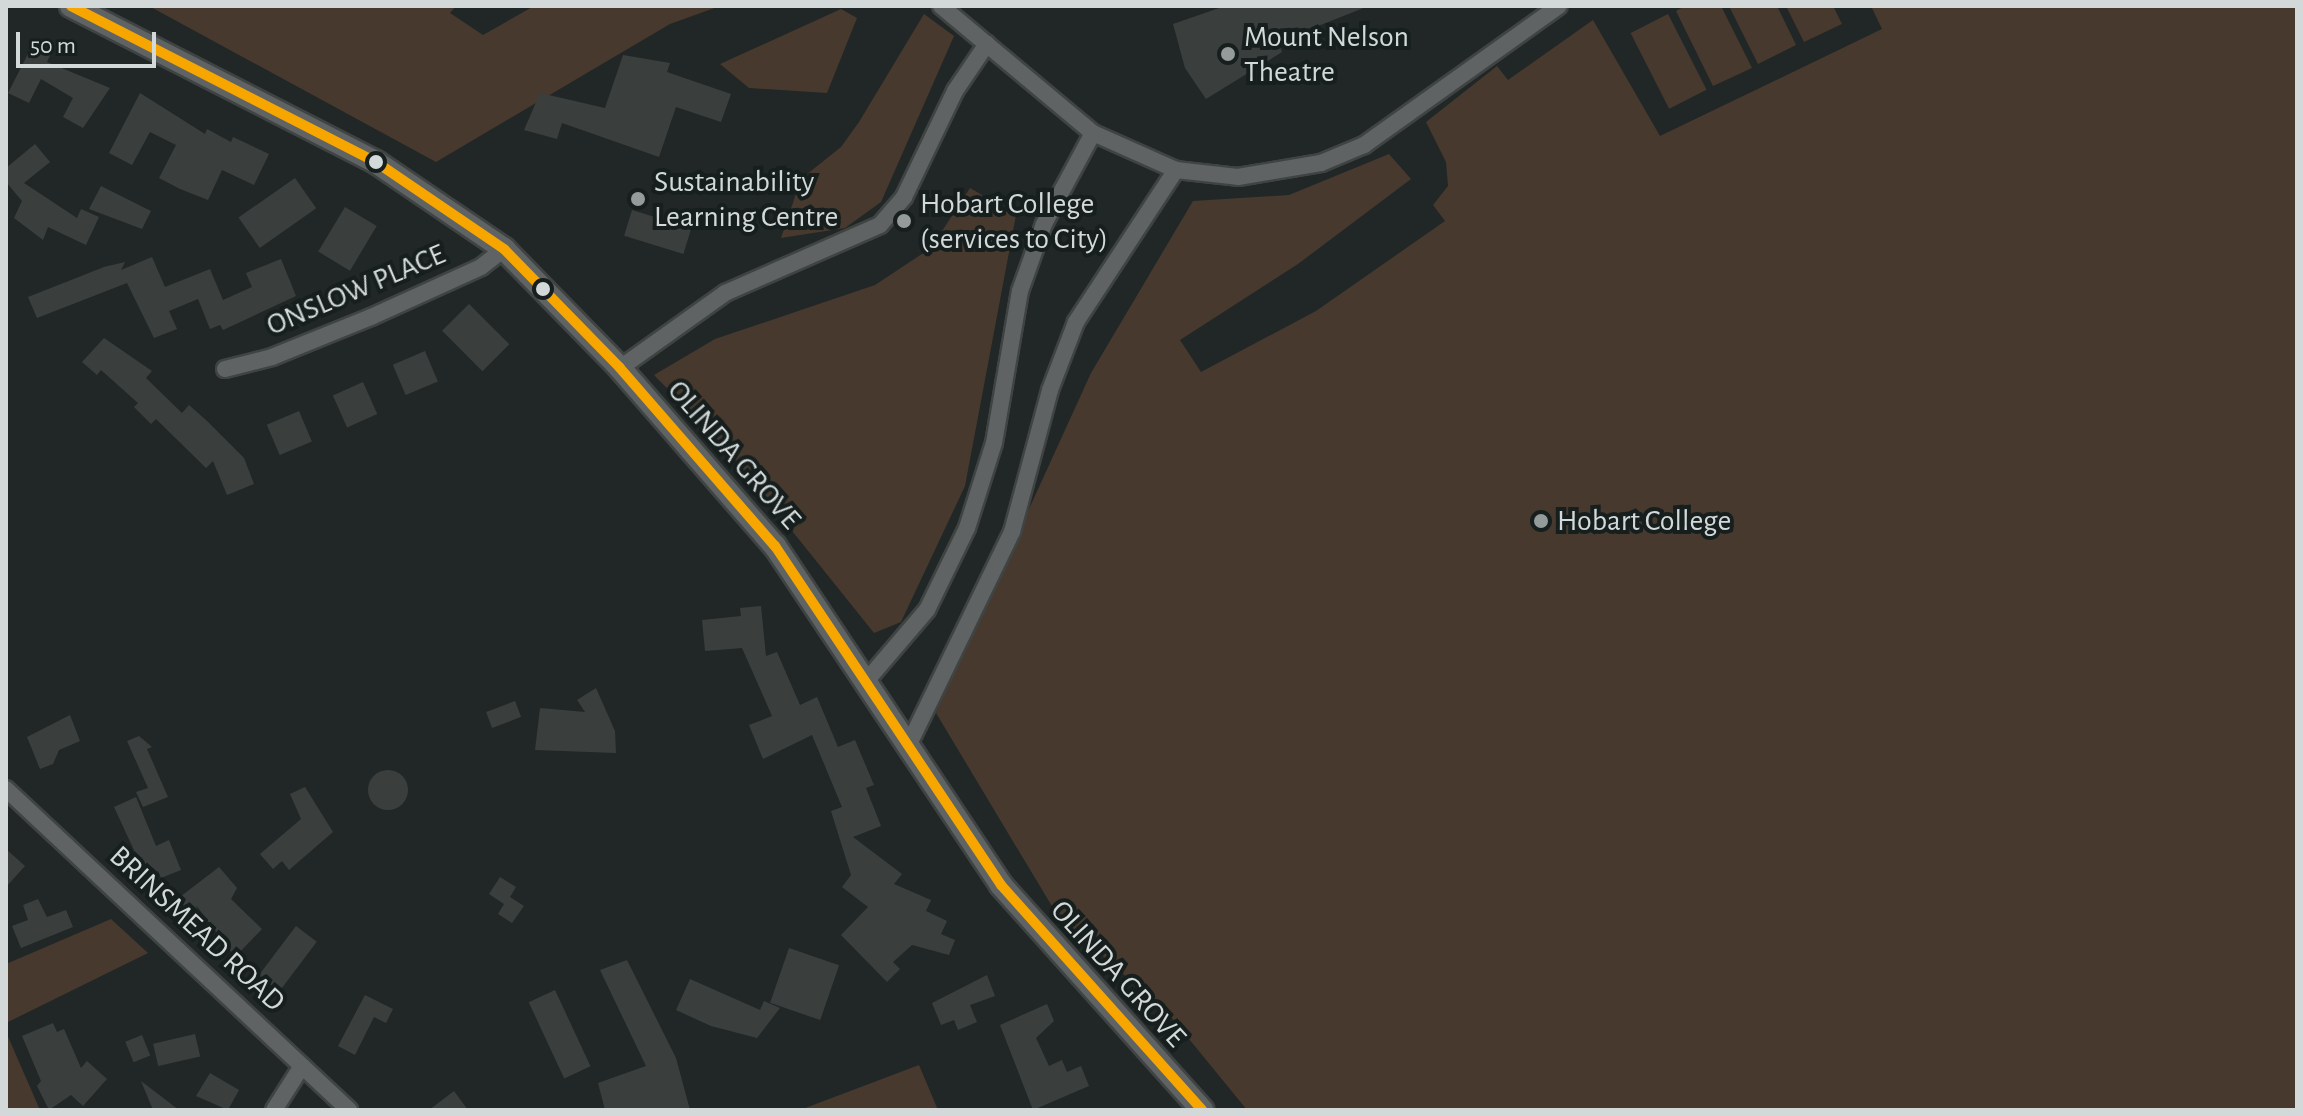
<!DOCTYPE html>
<style>
body{margin:0}
#map{position:relative;width:2303px;height:1116px;overflow:hidden;background:#212726;font-family:"Alegreya Sans",sans-serif}
div>[style]{position:absolute}
.green>*{inset:0;background:#47392e;transform-origin:0 0}
.building>*{inset:0;background:#3a3f3e;transform-origin:0 0}
.round{border-radius:50%}
.roads{filter:drop-shadow(2px 0 #3f4443) drop-shadow(-2px 0 #3f4443) drop-shadow(0 2px #3f4443) drop-shadow(0 -2px #3f4443)}
.street>*{height:16px;margin:-8px;padding:0 8px;transform-origin:8px;border-radius:8px;background:#606363}
.secondary>*{height:22px;margin:-11px;padding:0 11px;transform-origin:11px;border-radius:11px;background:#606363}
.bus-1>*{height:10px;margin:-5px;padding:0 5px;transform-origin:5px;border-radius:5px;background:#f7a600}
.dots>*{width:22px;height:22px;translate:-50% -50%;box-sizing:border-box;border:4px solid #161f1e;border-radius:50%}
span{translate:-50% -50%;white-space:nowrap;text-align:center;line-height:1.15;-webkit-text-stroke:8px #161f1e;paint-order:stroke}
.poi-label{font-size:30px;color:#d2d9d8}
.left{translate:0 -50%;text-align:left}
.street-label{font-size:30px;color:#d2d9d8}
.frame{position:absolute;inset:0;border:8px solid #d2d9d8;pointer-events:none}
.scale{position:absolute;left:16px;top:32px;width:140px;height:36px;box-sizing:border-box;border:4px solid #d2d9d8;border-top:0;padding-left:10px;font-size:24px;line-height:28px;white-space:nowrap;color:#d2d9d8;-webkit-text-stroke:6px #161f1e;paint-order:stroke}
</style>
<div id="map">
<div class="green">
<i style="clip-path:polygon(149px 6px,456px 6px,450px 13px,483px 35px,534px 6px,720px 6px,670px 24px,436px 162px)"></i>
<i style="clip-path:polygon(1685px 6px,1721px 6px,1752px 68px,1713px 86px,1676px 11px)"></i>
<i style="clip-path:polygon(1729px 6px,1777px 6px,1796px 45px,1758px 64px)"></i>
<i style="clip-path:polygon(1786px 6px,1833px 6px,1842px 24px,1804px 42px)"></i>
<i style="clip-path:polygon(1871px 6px,2297px 6px,2297px 1110px,1247px 1110px,1167px 1012px,1059px 918px,936px 713px,1091px 373px,1193px 201px,1289px 195px,1389px 154px,1411px 179px,1298px 264px,1180px 340px,1201px 372px,1316px 311px,1445px 221px,1433px 205px,1448px 186px,1446px 162px,1426px 122px,1497px 66px,1508px 80px,1593px 20px,1660px 136px,1882px 29px)"></i>
<i style="clip-path:polygon(841px 9px,857px 18px,827px 93px,749px 88px,720px 64px)"></i>
<i style="clip-path:polygon(924px 14px,954px 36px,881px 202px,845px 228px,781px 238px,801px 179px,841px 147px,859px 122px)"></i>
<i style="left:1668px;top:14px;width:85px;height:42px;rotate:63deg"></i>
<i style="clip-path:polygon(970px 188px,1016px 215px,965px 486px,901px 622px,874px 633px,724px 446px,654px 375px,715px 339px,875px 285px,931px 248px)"></i>
<i style="clip-path:polygon(111px 919px,148px 953px,6px 1023px,6px 964px)"></i>
<i style="clip-path:polygon(6px 1032px,40px 1110px,6px 1110px)"></i>
<i style="clip-path:polygon(919px 1065px,938px 1110px,800px 1110px)"></i>
</div>
<div class="building">
<i style="clip-path:polygon(1225px 6px,1366px 6px,1366px 7px,1278px 42px,1282px 52px,1206px 99px,1185px 68px,1173px 24px)"></i>
<i style="clip-path:polygon(33px 44px,51px 53px,47px 62px,110px 88px,83px 128px,63px 117px,73px 98px,41px 79px,29px 103px,8px 93px)"></i>
<i style="clip-path:polygon(623px 55px,670px 63px,667px 72px,731px 94px,721px 122px,676px 107px,659px 157px,562px 123px,557px 139px,524px 130px,540px 93px,605px 108px)"></i>
<i style="clip-path:polygon(140px 93px,205px 134px,207px 129px,231px 142px,233px 137px,269px 154px,254px 185px,222px 170px,208px 200px,180px 189px,159px 178px,176px 145px,150px 132px,132px 165px,109px 153px)"></i>
<i style="clip-path:polygon(35px 144px,50px 162px,24px 183px,77px 218px,81px 209px,99px 217px,86px 245px,48px 227px,43px 240px,14px 218px,22px 201px,6px 182px,6px 168px)"></i>
<i style="left:295px;top:178px;width:37px;height:69px;rotate:55deg"></i>
<i style="clip-path:polygon(101px 186px,151px 211px,142px 229px,89px 209px)"></i>
<i style="left:345px;top:207px;width:37px;height:52px;rotate:31deg"></i>
<i style="left:632px;top:210px;width:62px;height:27px;rotate:17deg"></i>
<i style="clip-path:polygon(152px 257px,165px 287px,210px 269px,223px 300px,252px 287px,246px 273px,281px 259px,296px 296px,223px 330px,220px 325px,210px 329px,198px 299px,169px 311px,177px 329px,154px 338px,127px 283px,37px 318px,28px 297px,104px 267px,125px 262px,121px 270px)"></i>
<i style="left:469px;top:304px;width:57px;height:38px;rotate:45deg"></i>
<i style="clip-path:polygon(104px 338px,152px 371px,146px 378px,182px 413px,189px 405px,207px 421px,244px 458px,254px 484px,227px 495px,213px 461px,206px 468px,156px 419px,151px 424px,134px 407px,138px 403px,101px 370px,97px 375px,82px 362px)"></i>
<i style="left:425px;top:351px;width:33px;height:35px;rotate:67deg"></i>
<i style="left:363px;top:382px;width:35px;height:33px;rotate:66deg"></i>
<i style="left:299px;top:411px;width:33px;height:35px;rotate:67deg"></i>
<i style="clip-path:polygon(761px 606px,766px 656px,777px 652px,800px 705px,817px 697px,838px 747px,855px 740px,874px 785px,866px 788px,881px 826px,853px 837px,902px 874px,894px 884px,931px 900px,926px 911px,947px 921px,941px 934px,955px 940px,949px 955px,912px 945px,893px 962px,900px 969px,887px 982px,841px 935px,868px 907px,842px 887px,851px 875px,831px 811px,842px 807px,812px 735px,763px 759px,749px 725px,772px 716px,742px 648px,705px 651px,702px 620px,741px 616px,740px 608px)"></i>
<i style="clip-path:polygon(596px 688px,615px 731px,616px 753px,535px 750px,540px 708px,585px 712px,577px 700px)"></i>
<i style="left:515px;top:701px;width:17px;height:31px;rotate:69deg"></i>
<i style="clip-path:polygon(70px 715px,80px 741px,59px 750px,53px 764px,40px 769px,27px 737px)"></i>
<i style="clip-path:polygon(139px 736px,152px 747px,147px 749px,168px 797px,143px 807px,136px 792px,148px 788px,127px 741px)"></i>
<i class="round" style="left:368px;top:770px;width:40px;height:40px"></i>
<i style="clip-path:polygon(305px 787px,333px 832px,289px 870px,282px 861px,273px 869px,260px 854px,301px 819px,290px 794px)"></i>
<i style="clip-path:polygon(136px 797px,156px 846px,169px 840px,181px 870px,161px 878px,158px 871px,146px 876px,114px 807px)"></i>
<i style="clip-path:polygon(6px 849px,25px 866px,6px 887px)"></i>
<i style="clip-path:polygon(219px 867px,237px 888px,231px 899px,262px 929px,235px 957px,196px 905px,205px 932px,176px 900px)"></i>
<i style="clip-path:polygon(500px 877px,516px 887px,510px 897px,524px 906px,512px 923px,498px 914px,504px 904px,489px 894px)"></i>
<i style="clip-path:polygon(38px 899px,47px 917px,66px 910px,73px 927px,21px 948px,12px 926px,28px 920px,23px 905px)"></i>
<i style="left:296px;top:926px;width:26px;height:62px;rotate:37deg"></i>
<i style="left:789px;top:948px;width:53px;height:58px;rotate:19deg"></i>
<i style="clip-path:polygon(627px 960px,676px 1058px,690px 1110px,605px 1110px,598px 1083px,646px 1066px,600px 970px)"></i>
<i style="clip-path:polygon(987px 975px,995px 996px,970px 1005px,977px 1022px,958px 1030px,954px 1020px,941px 1025px,932px 1003px)"></i>
<i style="clip-path:polygon(690px 979px,760px 1010px,764px 1001px,780px 1008px,757px 1038px,711px 1026px,676px 1010px)"></i>
<i style="left:555px;top:990px;width:84px;height:29px;rotate:65deg"></i>
<i style="clip-path:polygon(365px 995px,393px 1009px,386px 1023px,374px 1017px,355px 1055px,338px 1046px)"></i>
<i style="clip-path:polygon(1047px 1004px,1054px 1021px,1036px 1038px,1049px 1066px,1062px 1060px,1067px 1072px,1081px 1066px,1089px 1086px,1033px 1110px,1000px 1025px)"></i>
<i style="clip-path:polygon(53px 1023px,57px 1032px,64px 1029px,81px 1068px,87px 1061px,107px 1079px,83px 1106px,71px 1095px,49px 1110px,37px 1086px,41px 1081px,22px 1036px)"></i>
<i style="left:195px;top:1034px;width:23px;height:43px;rotate:77deg"></i>
<i style="left:142px;top:1035px;width:22px;height:18px;rotate:68deg"></i>
<i style="clip-path:polygon(210px 1073px,239px 1090px,228px 1110px,196px 1096px)"></i>
<i style="clip-path:polygon(141px 1081px,179px 1110px,153px 1110px)"></i>
<i style="clip-path:polygon(454px 1091px,468px 1110px,429px 1110px)"></i>
</div>
<div class="roads">
<div class="street">
<i style="left:941px;top:6px;width:198px;rotate:39.9deg"></i>
<i style="left:1093px;top:133px;width:91px;rotate:24deg"></i>
<i style="left:1176px;top:170px;width:62px;rotate:6.4deg"></i>
<i style="left:1238px;top:177px;width:84px;rotate:-9.6deg"></i>
<i style="left:1321px;top:163px;width:47px;rotate:-22.7deg"></i>
<i style="left:1364px;top:145px;width:239px;rotate:-35.5deg"></i>
<i style="left:620px;top:368px;width:129px;rotate:-35.5deg"></i>
<i style="left:725px;top:293px;width:169px;rotate:-23.7deg"></i>
<i style="left:880px;top:225px;width:37px;rotate:-49deg"></i>
<i style="left:904px;top:197px;width:118px;rotate:-64.3deg"></i>
<i style="left:955px;top:91px;width:57px;rotate:-55.8deg"></i>
<i style="left:225px;top:369px;width:49px;rotate:-14.3deg"></i>
<i style="left:272px;top:357px;width:107px;rotate:-22deg"></i>
<i style="left:371px;top:317px;width:121px;rotate:-24.4deg"></i>
<i style="left:481px;top:267px;width:29px;rotate:-38deg"></i>
<i style="left:868px;top:679px;width:91px;rotate:-49.5deg"></i>
<i style="left:927px;top:610px;width:91px;rotate:-64deg"></i>
<i style="left:967px;top:528px;width:89px;rotate:-72.4deg"></i>
<i style="left:994px;top:443px;width:154px;rotate:-80.3deg"></i>
<i style="left:1020px;top:291px;width:71px;rotate:-70.3deg"></i>
<i style="left:1044px;top:224px;width:103px;rotate:-61.7deg"></i>
<i style="left:908px;top:746px;width:238px;rotate:-64.1deg"></i>
<i style="left:1012px;top:532px;width:147px;rotate:-75deg"></i>
<i style="left:1050px;top:390px;width:73px;rotate:-69.1deg"></i>
<i style="left:1076px;top:322px;width:182px;rotate:-56.7deg"></i>
<i style="left:6px;top:789px;width:470px;rotate:43.1deg"></i>
<i style="left:274px;top:1110px;width:52px;rotate:-57.5deg"></i>
</div>
<div class="secondary">
<i style="left:71px;top:6px;width:343px;rotate:27.1deg"></i>
<i style="left:376px;top:162px;width:155px;rotate:34.2deg"></i>
<i style="left:504px;top:249px;width:166px;rotate:45.7deg"></i>
<i style="left:620px;top:368px;width:236px;rotate:49deg"></i>
<i style="left:775px;top:546px;width:407px;rotate:56.3deg"></i>
<i style="left:1001px;top:885px;width:302px;rotate:48.2deg"></i>
</div>
</div>
<div class="bus-1">
<i style="left:71px;top:6px;width:343px;rotate:27.1deg"></i>
<i style="left:376px;top:162px;width:155px;rotate:34.2deg"></i>
<i style="left:504px;top:249px;width:166px;rotate:45.7deg"></i>
<i style="left:620px;top:368px;width:236px;rotate:49deg"></i>
<i style="left:775px;top:546px;width:407px;rotate:56.3deg"></i>
<i style="left:1001px;top:885px;width:302px;rotate:48.2deg"></i>
</div>
<div class="dots">
<i style="left:1228px;top:54px;background:#949b9a"></i>
<i style="left:376px;top:162px;background:#d2d9d8"></i>
<i style="left:638px;top:199px;background:#949b9a"></i>
<i style="left:904px;top:221px;background:#949b9a"></i>
<i style="left:543px;top:289px;background:#d2d9d8"></i>
<i style="left:1541px;top:521px;background:#949b9a"></i>
</div>
<div class="poi-label">
<span class="left" style="left:1244px;top:54px">Mount Nelson<br>Theatre</span>
<span class="left" style="left:654px;top:199px">Sustainability<br>Learning Centre</span>
<span class="left" style="left:920px;top:221px">Hobart College<br>(services to City)</span>
<span class="left" style="left:1557px;top:521px">Hobart College</span>
</div>
<div class="street-label">
<span style="left:356px;top:290px;rotate:-23deg">ONSLOW PLACE</span>
<span style="left:734px;top:455px;rotate:49deg">OLINDA GROVE</span>
<span style="left:197px;top:929px;rotate:43deg">BRINSMEAD ROAD</span>
<span style="left:1118px;top:974px;rotate:48deg">OLINDA GROVE</span>
</div>
<div class="frame"></div>
<div class="scale">50 m</div>
</div>
